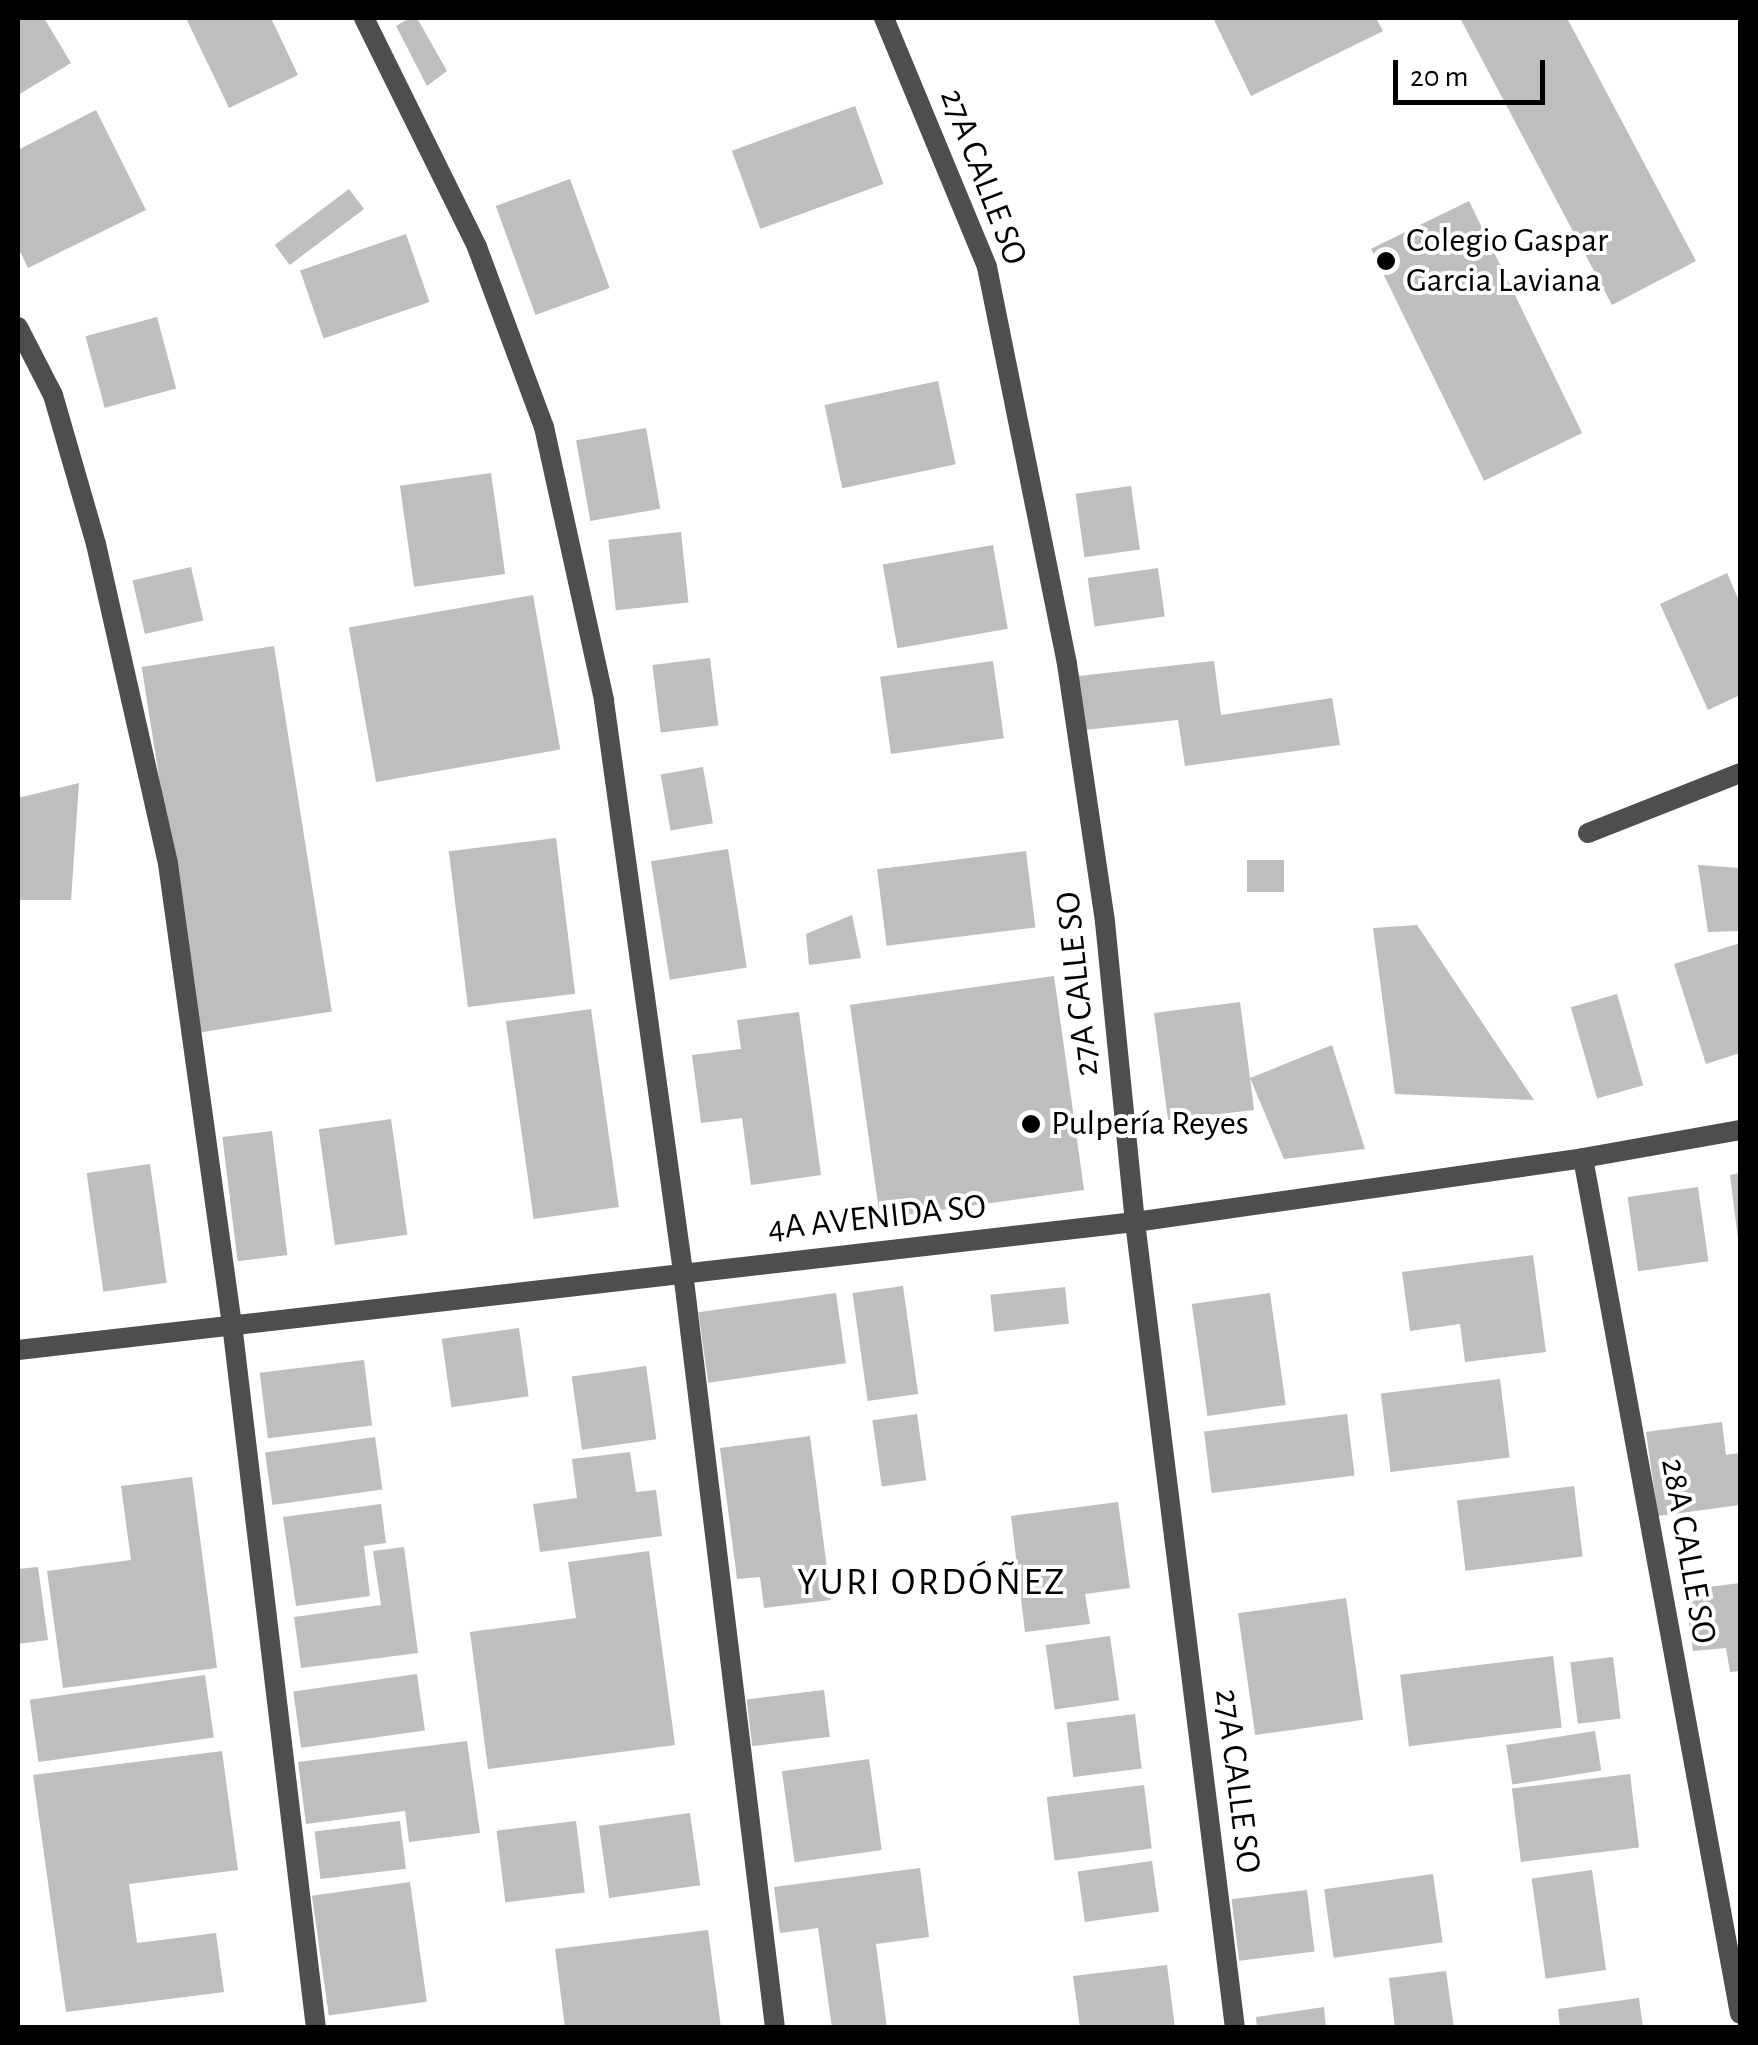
<!DOCTYPE html>
<meta charset="utf-8">
<style>
body{margin:0}
#map{position:relative;width:1758px;height:2045px;overflow:hidden;background:#fff;font-family:"Alegreya Sans",sans-serif}
div>[style]{position:absolute}
.building>*{inset:0;background:#bebebe;transform-origin:0 0}
.street>*{height:20px;margin:-10px;padding:0 10px;transform-origin:10px;border-radius:10px;background:#4e4e4e}
.dots>*{width:28px;height:28px;translate:-50% -50%;box-sizing:border-box;border:5px solid #fff;border-radius:50%}
span{translate:-50% -50%;white-space:nowrap;text-align:center;line-height:1.15;-webkit-text-stroke:8px #fff;paint-order:stroke}
.street-label{font-size:35px;color:#000}
.poi-label{font-size:35px;color:#000}
.left{translate:0 -50%;text-align:left}
.neighbourhood-label{font-size:38px;color:#000;letter-spacing:2.5px}
.frame{position:absolute;inset:0;border:20px solid #000;pointer-events:none}
.scale{position:absolute;left:1393px;top:60px;width:152px;height:45px;box-sizing:border-box;border:5px solid #000;border-top:0;padding-left:12px;font-size:30px;line-height:35px;white-space:nowrap;color:#000;-webkit-text-stroke:8px #fff;paint-order:stroke}
</style>
<div id="map">
<div class="building">
<i style="clip-path:polygon(18px 18px,44px 18px,71px 63px,18px 95px)"></i>
<i style="clip-path:polygon(186px 18px,271px 18px,298px 75px,229px 108px)"></i>
<i style="clip-path:polygon(410px 18px,417px 18px,447px 71px,427px 86px,396px 26px)"></i>
<i style="clip-path:polygon(1213px 18px,1376px 18px,1383px 31px,1251px 96px)"></i>
<i style="clip-path:polygon(1460px 18px,1567px 18px,1696px 261px,1612px 305px)"></i>
<i style="left:855px;top:106px;width:83px;height:131px;rotate:70deg"></i>
<i style="clip-path:polygon(96px 110px,146px 210px,28px 268px,18px 247px,18px 150px)"></i>
<i style="left:570px;top:179px;width:116px;height:79px;rotate:70deg"></i>
<i style="left:349px;top:189px;width:25px;height:93px;rotate:53deg"></i>
<i style="left:1469px;top:201px;width:258px;height:109px;rotate:64deg"></i>
<i style="left:406px;top:234px;width:72px;height:112px;rotate:71deg"></i>
<i style="left:157px;top:317px;width:74px;height:74px;rotate:75deg"></i>
<i style="left:938px;top:381px;width:85px;height:116px;rotate:78deg"></i>
<i style="left:646px;top:428px;width:82px;height:71px;rotate:80deg"></i>
<i style="left:491px;top:473px;width:102px;height:92px;rotate:82deg"></i>
<i style="left:1131px;top:486px;width:64px;height:56px;rotate:82deg"></i>
<i style="left:681px;top:532px;width:71px;height:73px;rotate:84deg"></i>
<i style="left:993px;top:545px;width:85px;height:112px;rotate:80deg"></i>
<i style="left:191px;top:567px;width:55px;height:60px;rotate:77deg"></i>
<i style="left:1158px;top:568px;width:49px;height:71px;rotate:82deg"></i>
<i style="clip-path:polygon(1727px 573px,1740px 603px,1740px 695px,1708px 710px,1660px 604px)"></i>
<i style="left:533px;top:595px;width:157px;height:187px;rotate:80deg"></i>
<i style="left:274px;top:646px;width:370px;height:134px;rotate:81deg"></i>
<i style="left:710px;top:658px;width:68px;height:58px;rotate:83deg"></i>
<i style="left:993px;top:661px;width:78px;height:114px;rotate:82deg"></i>
<i style="clip-path:polygon(1214px 661px,1221px 715px,1332px 698px,1340px 745px,1185px 766px,1178px 720px,1084px 730px,1078px 676px)"></i>
<i style="left:703px;top:767px;width:57px;height:43px;rotate:80deg"></i>
<i style="clip-path:polygon(79px 783px,71px 900px,18px 900px,18px 798px)"></i>
<i style="left:556px;top:838px;width:157px;height:108px;rotate:83deg"></i>
<i style="left:728px;top:849px;width:120px;height:78px;rotate:81deg"></i>
<i style="left:1026px;top:851px;width:77px;height:150px;rotate:83deg"></i>
<i style="left:1247px;top:860px;width:37px;height:32px"></i>
<i style="clip-path:polygon(1698px 865px,1740px 868px,1740px 931px,1708px 932px)"></i>
<i style="clip-path:polygon(852px 915px,861px 958px,809px 965px,806px 934px)"></i>
<i style="clip-path:polygon(1417px 925px,1534px 1100px,1395px 1094px,1373px 928px)"></i>
<i style="clip-path:polygon(1740px 943px,1740px 1053px,1706px 1064px,1674px 964px)"></i>
<i style="left:1054px;top:976px;width:216px;height:206px;rotate:82deg"></i>
<i style="left:1617px;top:994px;width:95px;height:48px;rotate:74deg"></i>
<i style="clip-path:polygon(1240px 1002px,1250px 1078px,1332px 1045px,1365px 1149px,1284px 1159px,1250px 1078px,1254px 1110px,1168px 1120px,1154px 1013px)"></i>
<i style="left:591px;top:1009px;width:200px;height:86px;rotate:82deg"></i>
<i style="clip-path:polygon(799px 1012px,821px 1175px,751px 1185px,742px 1118px,701px 1123px,692px 1055px,741px 1049px,737px 1020px)"></i>
<i style="left:391px;top:1119px;width:117px;height:73px;rotate:82deg"></i>
<i style="left:272px;top:1131px;width:125px;height:50px;rotate:83deg"></i>
<i style="left:150px;top:1164px;width:120px;height:64px;rotate:82deg"></i>
<i style="clip-path:polygon(1740px 1173px,1740px 1239px,1738px 1239px,1730px 1175px)"></i>
<i style="left:1698px;top:1187px;width:75px;height:71px;rotate:82deg"></i>
<i style="clip-path:polygon(1533px 1255px,1546px 1352px,1465px 1362px,1460px 1324px,1410px 1331px,1402px 1272px)"></i>
<i style="left:903px;top:1286px;width:109px;height:51px;rotate:82deg"></i>
<i style="left:1065px;top:1287px;width:37px;height:75px;rotate:84deg"></i>
<i style="left:836px;top:1293px;width:71px;height:139px;rotate:82deg"></i>
<i style="left:1270px;top:1293px;width:113px;height:79px;rotate:82deg"></i>
<i style="left:519px;top:1328px;width:69px;height:78px;rotate:82deg"></i>
<i style="left:364px;top:1360px;width:66px;height:105px;rotate:83deg"></i>
<i style="left:646px;top:1366px;width:74px;height:75px;rotate:82deg"></i>
<i style="left:1500px;top:1379px;width:79px;height:120px;rotate:83deg"></i>
<i style="left:917px;top:1414px;width:67px;height:45px;rotate:82deg"></i>
<i style="left:1347px;top:1414px;width:62px;height:144px;rotate:83deg"></i>
<i style="clip-path:polygon(1722px 1422px,1726px 1455px,1740px 1453px,1740px 1505px,1658px 1516px,1646px 1432px)"></i>
<i style="clip-path:polygon(810px 1436px,831px 1600px,764px 1608px,760px 1577px,737px 1579px,720px 1448px)"></i>
<i style="left:375px;top:1437px;width:53px;height:111px;rotate:82deg"></i>
<i style="clip-path:polygon(630px 1452px,636px 1492px,656px 1490px,662px 1536px,540px 1552px,533px 1504px,577px 1498px,572px 1459px)"></i>
<i style="clip-path:polygon(192px 1477px,217px 1668px,63px 1688px,47px 1571px,131px 1560px,121px 1486px)"></i>
<i style="left:1574px;top:1486px;width:71px;height:118px;rotate:83deg"></i>
<i style="clip-path:polygon(1118px 1502px,1130px 1588px,1085px 1594px,1090px 1624px,1025px 1632px,1011px 1516px)"></i>
<i style="clip-path:polygon(381px 1504px,386px 1543px,364px 1546px,370px 1596px,296px 1606px,283px 1517px)"></i>
<i style="clip-path:polygon(404px 1547px,418px 1653px,301px 1668px,294px 1617px,381px 1605px,373px 1551px)"></i>
<i style="clip-path:polygon(649px 1551px,675px 1745px,488px 1769px,470px 1632px,576px 1618px,568px 1562px)"></i>
<i style="clip-path:polygon(38px 1567px,48px 1640px,18px 1644px,18px 1569px)"></i>
<i style="clip-path:polygon(1740px 1583px,1740px 1671px,1730px 1672px,1726px 1648px,1693px 1651px,1684px 1590px)"></i>
<i style="left:1346px;top:1598px;width:123px;height:109px;rotate:82deg"></i>
<i style="left:1110px;top:1636px;width:65px;height:65px;rotate:82deg"></i>
<i style="left:1553px;top:1656px;width:72px;height:154px;rotate:83deg"></i>
<i style="left:1613px;top:1657px;width:62px;height:43px;rotate:83deg"></i>
<i style="left:417px;top:1674px;width:57px;height:125px;rotate:82deg"></i>
<i style="left:205px;top:1675px;width:63px;height:177px;rotate:82deg"></i>
<i style="left:824px;top:1690px;width:47px;height:78px;rotate:83deg"></i>
<i style="left:1135px;top:1714px;width:55px;height:69px;rotate:83deg"></i>
<i style="left:1595px;top:1731px;width:40px;height:90px;rotate:81deg"></i>
<i style="clip-path:polygon(467px 1741px,480px 1833px,409px 1842px,405px 1811px,306px 1824px,298px 1762px)"></i>
<i style="clip-path:polygon(222px 1751px,238px 1870px,129px 1884px,137px 1943px,216px 1933px,224px 1992px,66px 2012px,33px 1775px)"></i>
<i style="left:869px;top:1759px;width:92px;height:88px;rotate:82deg"></i>
<i style="left:1630px;top:1774px;width:74px;height:119px;rotate:83deg"></i>
<i style="left:1144px;top:1785px;width:64px;height:98px;rotate:83deg"></i>
<i style="left:690px;top:1813px;width:73px;height:92px;rotate:82deg"></i>
<i style="left:400px;top:1821px;width:48px;height:86px;rotate:83deg"></i>
<i style="left:576px;top:1821px;width:72px;height:80px;rotate:83deg"></i>
<i style="left:1152px;top:1861px;width:51px;height:75px;rotate:82deg"></i>
<i style="clip-path:polygon(920px 1868px,929px 1937px,876px 1944px,887px 2028px,832px 2028px,818px 1928px,780px 1933px,774px 1887px)"></i>
<i style="left:1592px;top:1870px;width:101px;height:61px;rotate:82deg"></i>
<i style="left:1433px;top:1874px;width:69px;height:110px;rotate:82deg"></i>
<i style="left:410px;top:1882px;width:121px;height:99px;rotate:82deg"></i>
<i style="left:1307px;top:1890px;width:62px;height:76px;rotate:83deg"></i>
<i style="clip-path:polygon(708px 1930px,721px 2028px,565px 2028px,555px 1949px)"></i>
<i style="clip-path:polygon(1167px 1965px,1175px 2028px,1080px 2028px,1073px 1976px)"></i>
<i style="clip-path:polygon(1446px 1971px,1454px 2028px,1395px 2028px,1389px 1978px)"></i>
<i style="clip-path:polygon(1639px 1998px,1643px 2028px,1560px 2028px,1558px 2009px)"></i>
<i style="clip-path:polygon(1324px 2007px,1326px 2028px,1257px 2028px,1256px 2017px)"></i>
</div>
<div class="street">
<i style="left:364px;top:18px;width:255px;rotate:63.7deg"></i>
<i style="left:477px;top:247px;width:192px;rotate:69.6deg"></i>
<i style="left:544px;top:427px;width:280px;rotate:77.6deg"></i>
<i style="left:604px;top:701px;width:576px;rotate:82.12deg"></i>
<i style="left:683px;top:1272px;width:762px;rotate:83.06deg"></i>
<i style="left:884px;top:18px;width:269px;rotate:67.5deg"></i>
<i style="left:987px;top:267px;width:405px;rotate:78.6deg"></i>
<i style="left:1067px;top:664px;width:261px;rotate:81.6deg"></i>
<i style="left:1105px;top:922px;width:301px;rotate:84.3deg"></i>
<i style="left:1135px;top:1222px;width:812px;rotate:82.93deg"></i>
<i style="left:18px;top:327px;width:76px;rotate:62.8deg"></i>
<i style="left:53px;top:395px;width:155px;rotate:73.9deg"></i>
<i style="left:96px;top:544px;width:328px;rotate:77.3deg"></i>
<i style="left:168px;top:864px;width:464px;rotate:82.1deg"></i>
<i style="left:232px;top:1324px;width:709px;rotate:83.2deg"></i>
<i style="left:1588px;top:833px;width:163px;rotate:-21.5deg"></i>
<i style="left:1583px;top:1158px;width:870px;rotate:79.61deg"></i>
<i style="left:18px;top:1350px;width:1124px;rotate:-6.54deg"></i>
<i style="left:1135px;top:1222px;width:453px;rotate:-8.1deg"></i>
<i style="left:1583px;top:1158px;width:159px;rotate:-10.1deg"></i>
</div>
<div class="dots">
<i style="left:1386px;top:261px;background:#000"></i>
<i style="left:1031px;top:1124px;background:#000"></i>
</div>
<div class="street-label">
<span style="left:983px;top:177px;rotate:69deg">27A CALLE SO</span>
<span style="left:1078px;top:984px;rotate:-96deg">27A CALLE SO</span>
<span style="left:877px;top:1218px;rotate:-6deg">4A AVENIDA SO</span>
<span style="left:1688px;top:1551px;rotate:80deg">28A CALLE SO</span>
<span style="left:1237px;top:1781px;rotate:83deg">27A CALLE SO</span>
</div>
<div class="poi-label">
<span class="left" style="left:1406px;top:261px">Colegio Gaspar<br>Garcia Laviana</span>
<span class="left" style="left:1051px;top:1124px">Pulpería Reyes</span>
</div>
<div class="neighbourhood-label">
<span style="left:932px;top:1584px">YURI ORDÓÑEZ</span>
</div>
<div class="frame"></div>
<div class="scale">20 m</div>
</div>
